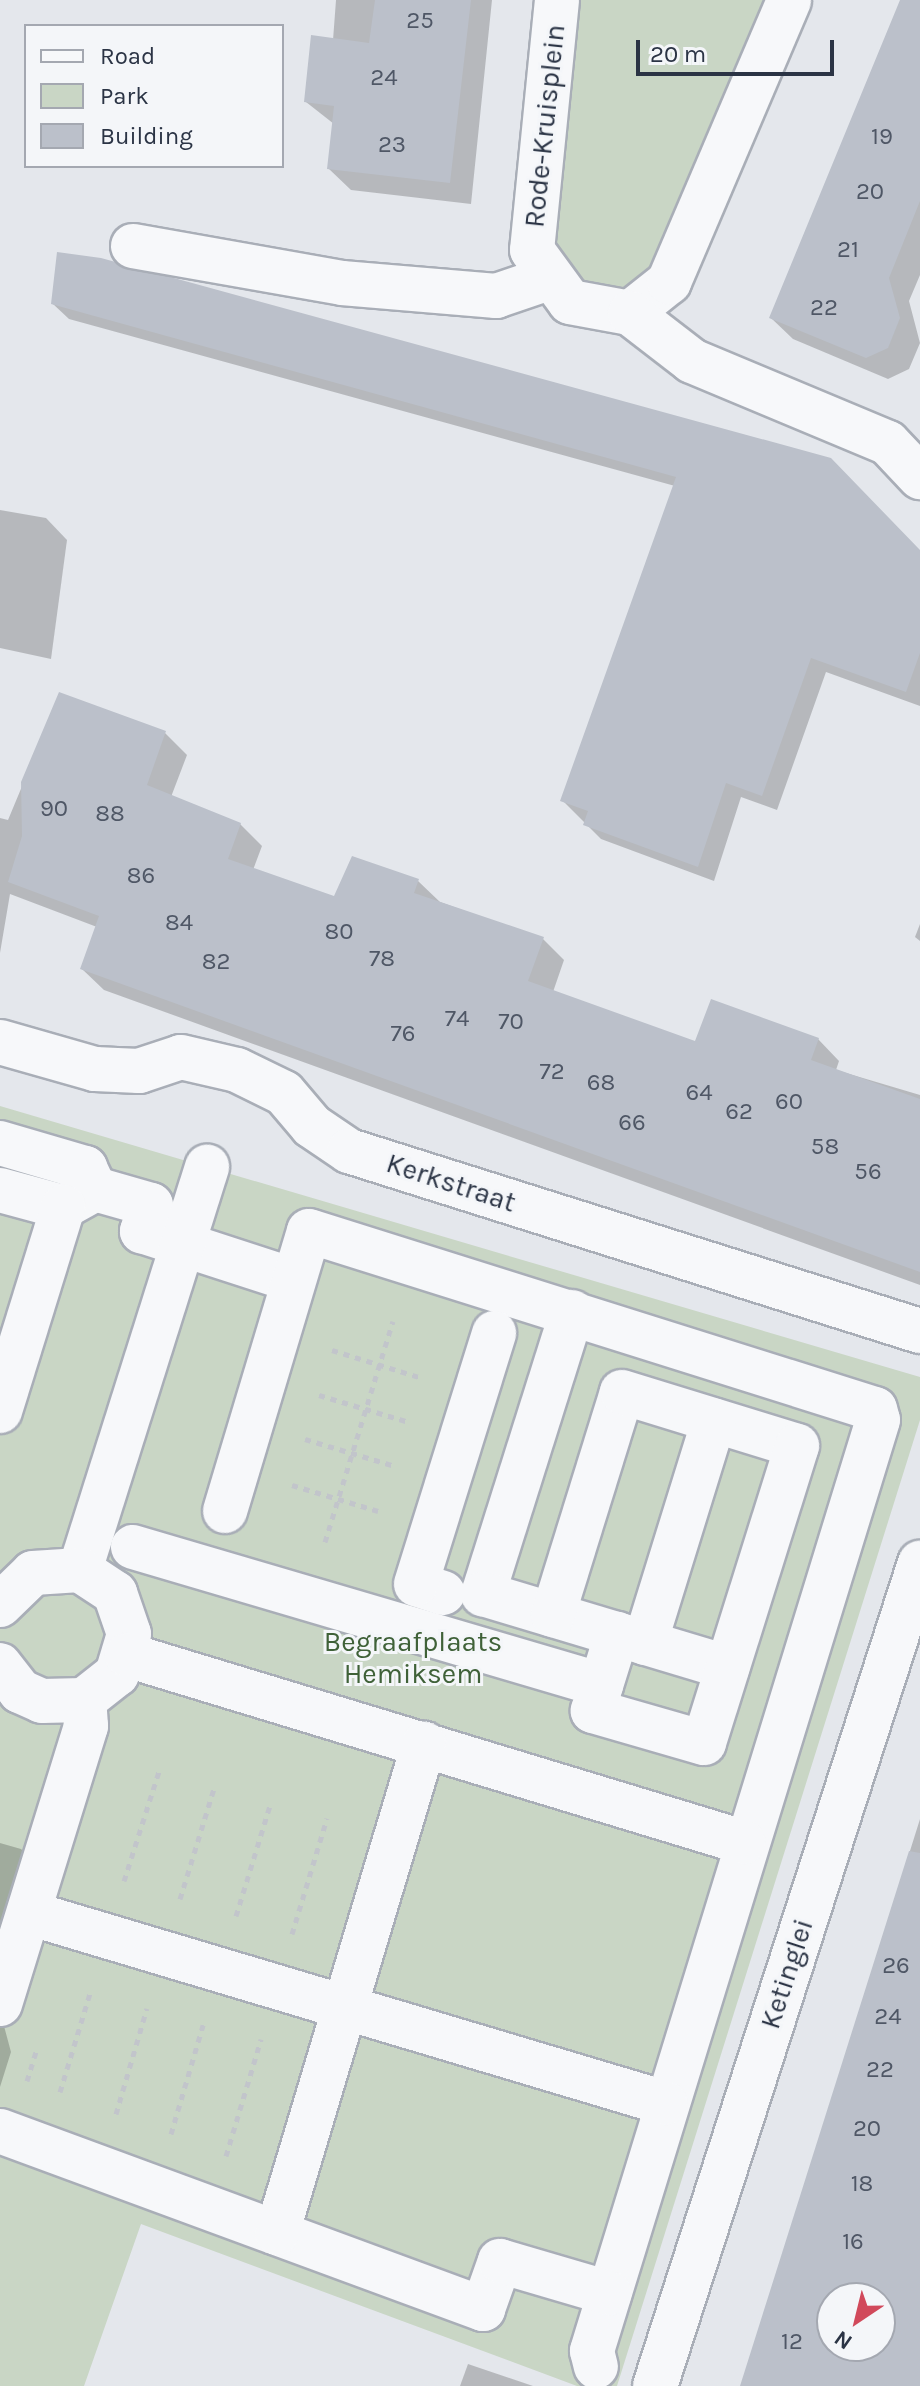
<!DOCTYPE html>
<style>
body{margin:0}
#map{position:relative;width:920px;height:2386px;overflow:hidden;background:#e4e7ec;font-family:Karla,sans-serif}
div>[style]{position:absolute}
.green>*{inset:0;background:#c9d6c5}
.shadow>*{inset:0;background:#0003}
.building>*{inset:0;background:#bbc0ca}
.path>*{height:5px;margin-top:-2.5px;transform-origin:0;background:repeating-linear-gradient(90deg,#c2c5cb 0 6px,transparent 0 12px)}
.roads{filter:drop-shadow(2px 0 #a9aeb7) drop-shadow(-2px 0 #a9aeb7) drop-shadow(0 2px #a9aeb7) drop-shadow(0 -2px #a9aeb7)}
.minor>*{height:44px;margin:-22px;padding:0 22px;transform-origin:22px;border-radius:22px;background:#f7f8fa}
span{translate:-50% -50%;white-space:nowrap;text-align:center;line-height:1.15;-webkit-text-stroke:6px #f4f6f9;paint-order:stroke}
.number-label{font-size:24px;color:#4f5766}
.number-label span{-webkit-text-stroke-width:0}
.street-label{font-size:28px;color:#2b3445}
.park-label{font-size:28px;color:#3f6138}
.legend{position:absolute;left:24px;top:24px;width:260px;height:144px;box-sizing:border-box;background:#f4f6f9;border:2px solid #a4a8b1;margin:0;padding:10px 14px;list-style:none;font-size:24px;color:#2b3445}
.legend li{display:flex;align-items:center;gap:16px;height:40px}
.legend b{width:40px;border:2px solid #a4a8b1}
.north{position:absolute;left:816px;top:2282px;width:80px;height:80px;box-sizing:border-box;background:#f4f6f9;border:2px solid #a4a8b1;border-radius:50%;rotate:215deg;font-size:22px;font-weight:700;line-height:32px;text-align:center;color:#2b3445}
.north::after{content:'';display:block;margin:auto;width:28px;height:36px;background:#d1495b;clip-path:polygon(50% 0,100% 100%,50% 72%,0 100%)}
.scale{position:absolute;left:636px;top:40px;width:198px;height:36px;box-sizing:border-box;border:4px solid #2b3445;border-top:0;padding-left:10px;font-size:24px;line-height:28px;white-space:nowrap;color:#2b3445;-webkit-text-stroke:6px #f4f6f9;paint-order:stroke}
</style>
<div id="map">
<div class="green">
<i style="clip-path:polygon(557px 0,789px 0,630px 313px,549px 278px)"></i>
<i style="clip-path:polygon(0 1106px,920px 1377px,920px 1420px,617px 2386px,577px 2386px,141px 2224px,84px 2386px,0 2386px)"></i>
</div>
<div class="shadow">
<i style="clip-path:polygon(336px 0,492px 0,471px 204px,351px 190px,329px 169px,334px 124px,306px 102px,333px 40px)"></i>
<i style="clip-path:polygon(902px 0,920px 0,920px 275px,909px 301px,920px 343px,909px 369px,888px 379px,793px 339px,771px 318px)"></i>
<i style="clip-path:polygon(59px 255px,920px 553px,920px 706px,826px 672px,777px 810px,741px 797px,714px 881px,601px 839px,562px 800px,675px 486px,69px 319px,53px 304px)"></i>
<i style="clip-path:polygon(0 510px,46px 518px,67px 540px,51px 659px,0 648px)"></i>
<i style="clip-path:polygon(60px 695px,165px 733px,187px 755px,171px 797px,240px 824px,262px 846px,253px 870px,335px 898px,418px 881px,440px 902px,543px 939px,564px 960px,553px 992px,697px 1043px,818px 1039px,839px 1061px,836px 1070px,920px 1095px,920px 1285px,104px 990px,82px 969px,97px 927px,10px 894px,0 953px,0 818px,8px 820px)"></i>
<i style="clip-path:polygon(920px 924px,920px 941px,915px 937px)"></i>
<i style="clip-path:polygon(evenodd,920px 1819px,920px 2386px,742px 2386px,920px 1819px,832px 2298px,880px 2298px,880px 2346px,832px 2346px,832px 2298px)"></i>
<i style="clip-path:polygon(0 1843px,21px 1849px,50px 1878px,4px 2026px,11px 2052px,0 2087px)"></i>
<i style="clip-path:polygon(468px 2364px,533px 2386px,460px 2386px)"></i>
</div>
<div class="building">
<i style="clip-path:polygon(375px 0,471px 0,450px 183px,327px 169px,334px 106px,304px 102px,311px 35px,369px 43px)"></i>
<i style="clip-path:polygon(900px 0,920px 0,920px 201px,889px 278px,900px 318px,888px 348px,866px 358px,769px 318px)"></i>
<i style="clip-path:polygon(57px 252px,101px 258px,831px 458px,920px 550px,920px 653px,906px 692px,811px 658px,762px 796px,726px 783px,698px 867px,583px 825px,588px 811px,560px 801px,676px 477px,51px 304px)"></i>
<i style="clip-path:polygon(59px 692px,166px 731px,147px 785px,241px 823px,228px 859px,334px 896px,352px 856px,419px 879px,414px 893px,544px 937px,528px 981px,695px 1041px,711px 999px,819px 1038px,811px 1060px,920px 1099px,920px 1272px,80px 969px,99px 916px,8px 882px,22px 836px,21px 782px)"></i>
<i style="clip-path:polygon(evenodd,909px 1851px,920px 1853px,920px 2386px,740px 2386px,909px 1851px,832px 2298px,880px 2298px,880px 2346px,832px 2346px,832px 2298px)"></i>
</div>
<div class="path">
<i style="left:332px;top:1350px;width:94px;rotate:17.3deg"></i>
<i style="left:319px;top:1395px;width:94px;rotate:16.7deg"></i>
<i style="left:305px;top:1439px;width:94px;rotate:16.7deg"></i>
<i style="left:292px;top:1485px;width:90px;rotate:16.8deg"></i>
<i style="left:325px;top:1542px;width:231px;rotate:-72.9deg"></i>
<i style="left:124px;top:1881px;width:119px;rotate:-72.3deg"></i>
<i style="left:180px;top:1899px;width:119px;rotate:-72.9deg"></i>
<i style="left:236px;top:1916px;width:119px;rotate:-72.9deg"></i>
<i style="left:292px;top:1934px;width:121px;rotate:-73.2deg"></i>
<i style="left:27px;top:2081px;width:34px;rotate:-73deg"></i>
<i style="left:60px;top:2092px;width:107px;rotate:-73.1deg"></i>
<i style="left:116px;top:2114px;width:110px;rotate:-73.7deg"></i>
<i style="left:171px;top:2134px;width:114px;rotate:-73.6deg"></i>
<i style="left:226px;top:2156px;width:122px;rotate:-73.3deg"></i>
</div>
<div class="roads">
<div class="minor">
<i style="left:557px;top:0;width:251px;rotate:95.7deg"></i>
<i style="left:532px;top:250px;width:64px;rotate:53.8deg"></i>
<i style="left:570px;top:302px;width:61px;rotate:10.4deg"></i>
<i style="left:630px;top:313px;width:50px;rotate:-38.5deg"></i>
<i style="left:669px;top:282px;width:306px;rotate:-66.9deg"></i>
<i style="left:133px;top:246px;width:212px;rotate:10deg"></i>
<i style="left:342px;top:283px;width:155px;rotate:4.8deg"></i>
<i style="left:496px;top:296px;width:56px;rotate:-18.8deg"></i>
<i style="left:630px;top:313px;width:78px;rotate:37.7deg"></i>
<i style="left:692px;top:361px;width:212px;rotate:22.7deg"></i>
<i style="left:888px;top:443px;width:47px;rotate:46.7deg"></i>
<i style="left:0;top:1042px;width:99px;rotate:15.9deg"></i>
<i style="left:95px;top:1069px;width:44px;rotate:2.6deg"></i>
<i style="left:139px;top:1071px;width:44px;rotate:-18.4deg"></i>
<i style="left:181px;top:1057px;width:57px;rotate:13.1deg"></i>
<i style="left:237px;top:1070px;width:52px;rotate:26.1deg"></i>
<i style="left:284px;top:1093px;width:43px;rotate:49.7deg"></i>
<i style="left:312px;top:1126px;width:45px;rotate:34deg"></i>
<i style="left:349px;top:1151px;width:599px;rotate:17.5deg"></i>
<i style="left:0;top:1143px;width:89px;rotate:16.4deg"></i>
<i style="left:85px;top:1168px;width:23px;rotate:65deg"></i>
<i style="left:0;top:1190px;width:65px;rotate:15.1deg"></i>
<i style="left:63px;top:1207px;width:37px;rotate:-29deg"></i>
<i style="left:95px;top:1189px;width:58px;rotate:15.9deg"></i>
<i style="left:151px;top:1205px;width:28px;rotate:109deg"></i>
<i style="left:142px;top:1231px;width:159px;rotate:18deg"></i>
<i style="left:572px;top:1312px;width:296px;rotate:107.5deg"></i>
<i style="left:483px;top:1594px;width:255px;rotate:16.7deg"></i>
<i style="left:0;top:1411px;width:214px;rotate:-72.8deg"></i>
<i style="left:225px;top:1511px;width:292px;rotate:-73.3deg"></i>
<i style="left:309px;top:1231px;width:593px;rotate:17.46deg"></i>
<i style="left:875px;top:1409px;width:11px;rotate:75deg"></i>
<i style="left:878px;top:1420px;width:974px;rotate:107.08deg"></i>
<i style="left:592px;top:2351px;width:16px;rotate:76deg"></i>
<i style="left:133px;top:1547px;width:488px;rotate:16.4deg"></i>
<i style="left:80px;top:1570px;width:423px;rotate:-72.5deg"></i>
<i style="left:443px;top:1593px;width:28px;rotate:-162deg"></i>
<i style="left:416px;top:1584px;width:263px;rotate:-72.7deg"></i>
<i style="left:0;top:1605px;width:46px;rotate:-44.1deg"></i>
<i style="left:33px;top:1573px;width:47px;rotate:-3.7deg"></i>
<i style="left:80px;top:1570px;width:42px;rotate:33.3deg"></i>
<i style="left:115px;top:1593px;width:43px;rotate:71.1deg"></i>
<i style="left:129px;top:1634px;width:42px;rotate:106.7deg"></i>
<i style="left:117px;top:1674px;width:42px;rotate:141.8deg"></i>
<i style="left:84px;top:1700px;width:42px;rotate:178.6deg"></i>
<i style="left:42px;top:1701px;width:24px;rotate:-156deg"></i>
<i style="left:20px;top:1691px;width:33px;rotate:-128deg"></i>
<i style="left:553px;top:1615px;width:233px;rotate:-72.8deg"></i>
<i style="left:622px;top:1392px;width:183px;rotate:17.1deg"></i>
<i style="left:797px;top:1446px;width:311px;rotate:107.4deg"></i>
<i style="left:704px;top:1743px;width:116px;rotate:-163.9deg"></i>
<i style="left:593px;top:1711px;width:81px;rotate:-72.7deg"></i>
<i style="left:645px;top:1643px;width:233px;rotate:-72.8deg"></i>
<i style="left:127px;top:1655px;width:644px;rotate:16.89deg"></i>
<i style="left:29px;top:1913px;width:664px;rotate:16.63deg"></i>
<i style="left:0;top:2004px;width:291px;rotate:-72.8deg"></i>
<i style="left:86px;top:1726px;width:26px;rotate:-94deg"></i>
<i style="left:0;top:2131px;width:515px;rotate:20.23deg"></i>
<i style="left:483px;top:2309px;width:51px;rotate:-70.5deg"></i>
<i style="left:500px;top:2261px;width:114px;rotate:16.4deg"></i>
<i style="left:277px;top:2233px;width:511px;rotate:-73.27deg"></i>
<i style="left:655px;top:2386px;width:865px;rotate:-72.15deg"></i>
</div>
</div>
<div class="number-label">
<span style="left:420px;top:21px">25</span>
<span style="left:384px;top:78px">24</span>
<span style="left:882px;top:137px">19</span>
<span style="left:392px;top:145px">23</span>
<span style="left:870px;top:192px">20</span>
<span style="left:848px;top:250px">21</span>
<span style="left:824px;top:308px">22</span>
<span style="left:54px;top:809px">90</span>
<span style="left:110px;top:814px">88</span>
<span style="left:141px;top:876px">86</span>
<span style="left:179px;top:923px">84</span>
<span style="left:339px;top:932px">80</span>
<span style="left:382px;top:959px">78</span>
<span style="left:216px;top:962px">82</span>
<span style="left:457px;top:1019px">74</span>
<span style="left:511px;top:1022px">70</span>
<span style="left:403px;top:1034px">76</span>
<span style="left:552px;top:1072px">72</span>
<span style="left:601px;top:1083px">68</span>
<span style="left:699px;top:1093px">64</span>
<span style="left:789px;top:1102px">60</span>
<span style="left:739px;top:1112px">62</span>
<span style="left:632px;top:1123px">66</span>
<span style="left:825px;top:1147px">58</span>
<span style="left:868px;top:1172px">56</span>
<span style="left:896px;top:1966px">26</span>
<span style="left:888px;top:2017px">24</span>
<span style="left:880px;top:2070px">22</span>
<span style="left:867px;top:2129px">20</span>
<span style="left:862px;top:2184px">18</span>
<span style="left:853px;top:2242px">16</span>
<span style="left:792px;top:2342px">12</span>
</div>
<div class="street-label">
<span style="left:545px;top:126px;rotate:-84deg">Rode-Kruisplein</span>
<span style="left:451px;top:1183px;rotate:18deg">Kerkstraat</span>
<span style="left:787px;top:1974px;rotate:-72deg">Ketinglei</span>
</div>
<div class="park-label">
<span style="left:413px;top:1658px">Begraafplaats<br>Hemiksem</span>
</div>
<ul class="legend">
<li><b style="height:10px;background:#f7f8fa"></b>Road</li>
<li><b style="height:22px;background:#c9d6c5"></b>Park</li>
<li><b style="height:22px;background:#bbc0ca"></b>Building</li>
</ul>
<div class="north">N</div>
<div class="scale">20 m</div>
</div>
